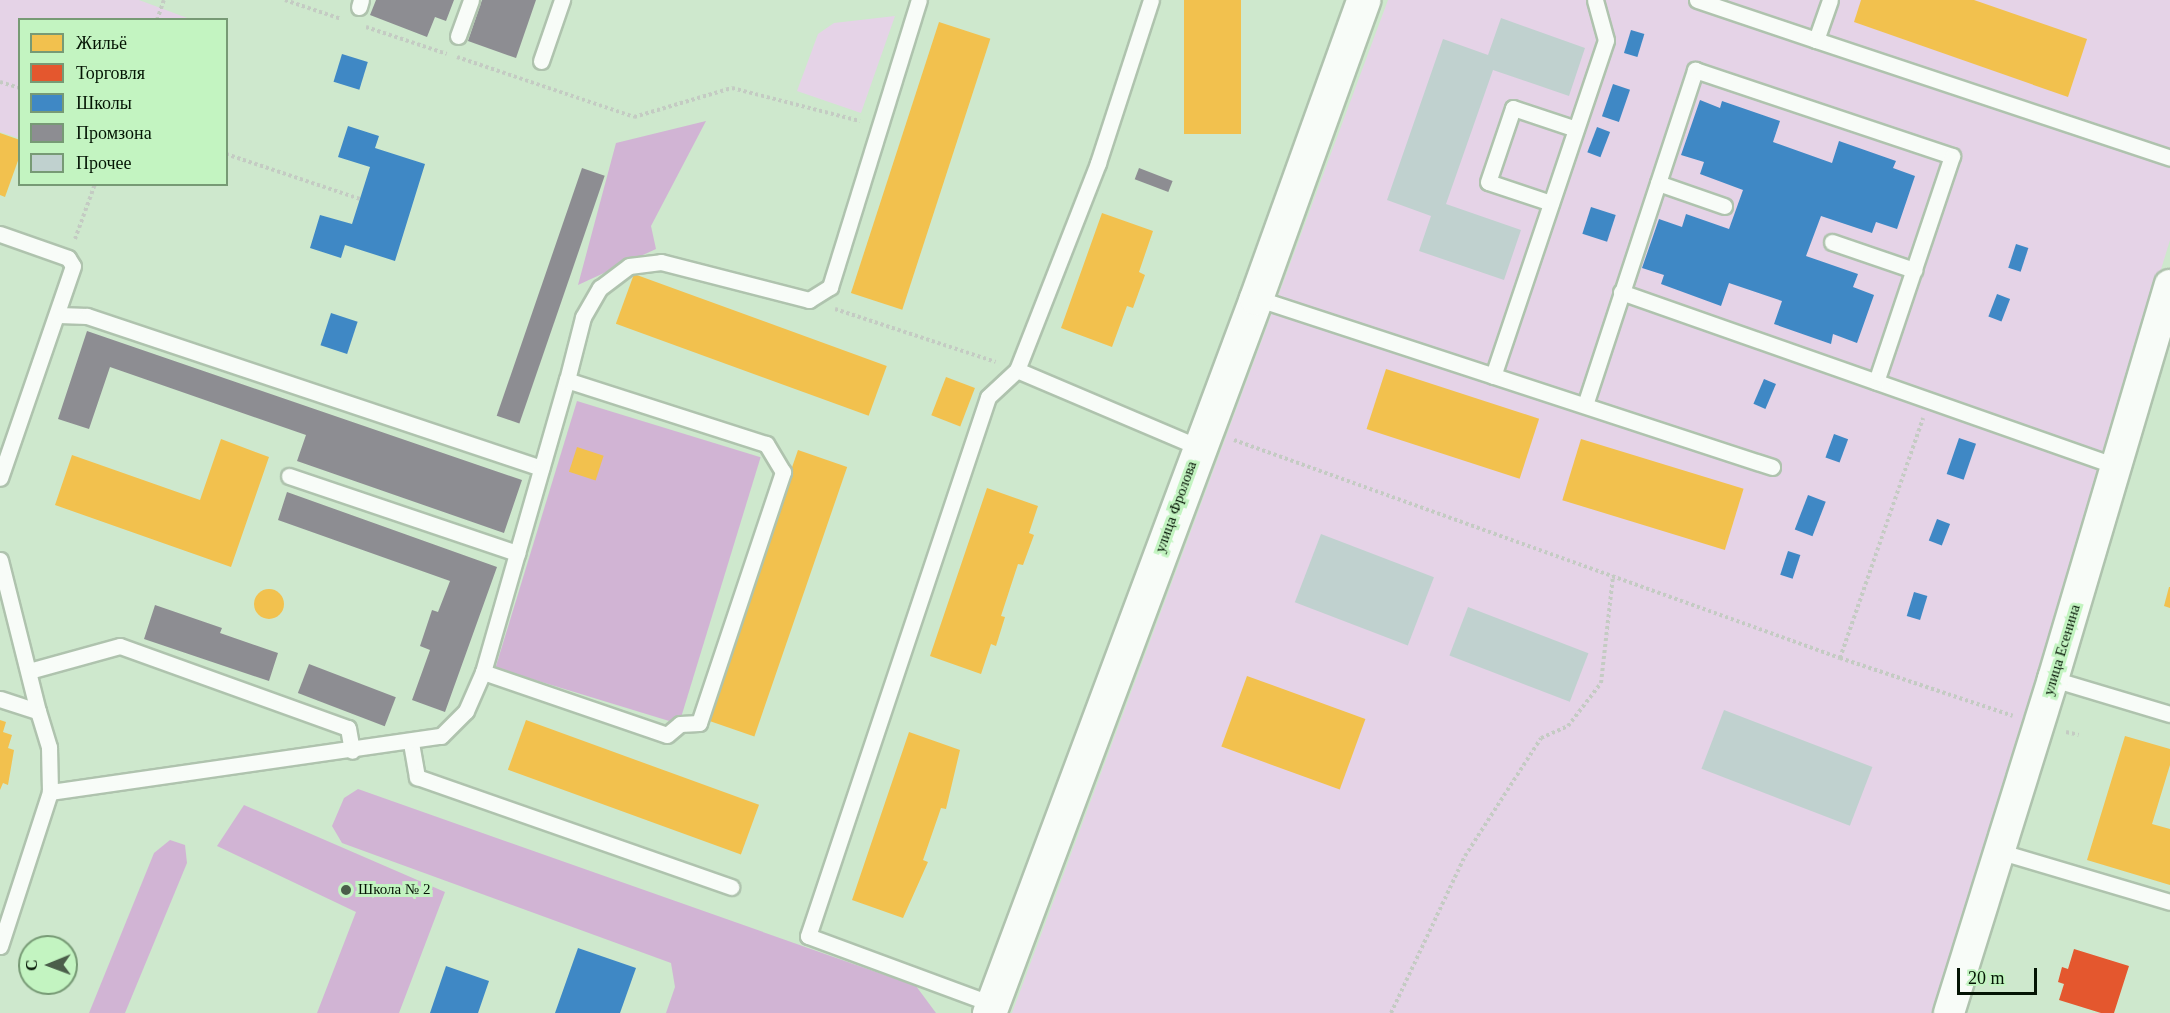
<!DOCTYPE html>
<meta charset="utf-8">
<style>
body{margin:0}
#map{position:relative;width:2170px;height:1013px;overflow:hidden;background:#cee8cd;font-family:Georgia,serif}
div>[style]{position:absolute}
.green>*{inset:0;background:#e5d3e7}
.forest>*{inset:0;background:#d1b4d4;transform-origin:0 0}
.homes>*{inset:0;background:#f2c14e;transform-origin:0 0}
.round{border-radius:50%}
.shops>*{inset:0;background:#e4572e}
.schools>*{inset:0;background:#3f88c5;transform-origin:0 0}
.industry>*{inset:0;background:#8d8d92;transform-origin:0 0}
.building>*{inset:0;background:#c0d1cf;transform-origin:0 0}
.path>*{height:4px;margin-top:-2px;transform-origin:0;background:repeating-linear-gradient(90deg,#c4cbc3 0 3px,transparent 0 6px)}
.roads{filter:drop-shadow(2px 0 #afc3ae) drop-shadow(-2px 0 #afc3ae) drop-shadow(0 2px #afc3ae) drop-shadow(0 -2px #afc3ae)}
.service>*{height:15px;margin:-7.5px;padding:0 7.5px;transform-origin:7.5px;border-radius:7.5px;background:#f8fcf8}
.minor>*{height:30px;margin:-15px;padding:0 15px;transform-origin:15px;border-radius:15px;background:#f8fcf8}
.tertiary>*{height:33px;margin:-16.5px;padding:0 16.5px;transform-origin:16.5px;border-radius:16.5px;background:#f8fcf8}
.dots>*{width:16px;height:16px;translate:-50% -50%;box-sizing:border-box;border:3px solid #c3f4c1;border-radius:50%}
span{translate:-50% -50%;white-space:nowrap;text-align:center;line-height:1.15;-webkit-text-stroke:6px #c3f4c1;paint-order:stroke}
.street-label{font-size:15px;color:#041404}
.poi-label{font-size:15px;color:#041404}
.left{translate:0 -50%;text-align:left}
.legend{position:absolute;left:18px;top:18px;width:210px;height:168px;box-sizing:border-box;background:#c3f4c1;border:2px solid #779a75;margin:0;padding:8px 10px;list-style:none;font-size:18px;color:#041404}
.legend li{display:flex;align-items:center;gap:12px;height:30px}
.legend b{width:30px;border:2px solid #779a75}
.north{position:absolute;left:18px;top:935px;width:60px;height:60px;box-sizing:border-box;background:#c3f4c1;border:2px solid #779a75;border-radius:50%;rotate:269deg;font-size:16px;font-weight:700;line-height:24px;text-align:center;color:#041404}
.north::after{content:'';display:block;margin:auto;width:21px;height:27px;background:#4b5e4a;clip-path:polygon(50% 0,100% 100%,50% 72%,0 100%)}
.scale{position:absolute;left:1957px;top:968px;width:80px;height:27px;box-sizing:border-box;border:3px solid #041404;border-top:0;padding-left:8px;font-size:18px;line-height:21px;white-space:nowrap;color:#041404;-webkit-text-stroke:4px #c3f4c1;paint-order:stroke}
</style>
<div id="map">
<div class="green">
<i style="clip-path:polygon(0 0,139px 0,190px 19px,20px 20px,19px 138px,0 132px)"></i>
<i style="clip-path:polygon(1388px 0,2170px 0,2170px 240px,1934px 1013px,1012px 1013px)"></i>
<i style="clip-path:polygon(895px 16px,861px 113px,797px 91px,818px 34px,834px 23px)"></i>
</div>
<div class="forest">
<i style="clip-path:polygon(706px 121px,651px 226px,656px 249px,578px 285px,616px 143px)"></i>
<i style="left:577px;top:401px;width:192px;height:279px;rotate:17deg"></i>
<i style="clip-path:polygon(358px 789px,916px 986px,936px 1013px,666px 1013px,675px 987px,671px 963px,342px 843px,332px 826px,344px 798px)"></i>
<i style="clip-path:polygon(244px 805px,445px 892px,399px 1013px,317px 1013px,356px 912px,217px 846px)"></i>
<i style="clip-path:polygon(170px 840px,185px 845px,187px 863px,125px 1013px,89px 1013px,154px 853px)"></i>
</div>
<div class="homes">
<i style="left:1184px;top:0;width:57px;height:134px"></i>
<i style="clip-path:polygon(1861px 0,1974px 0,2087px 39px,2068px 97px,1854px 22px)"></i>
<i style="left:939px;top:22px;width:54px;height:285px;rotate:18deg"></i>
<i style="clip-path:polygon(0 133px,20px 140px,20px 155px,5px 197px,0 195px)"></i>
<i style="clip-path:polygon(1102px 213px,1153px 231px,1139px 272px,1145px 275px,1133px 308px,1127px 306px,1112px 347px,1061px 328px)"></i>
<i style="left:634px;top:274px;width:269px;height:53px;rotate:20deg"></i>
<i style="left:1386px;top:369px;width:161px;height:63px;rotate:18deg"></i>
<i style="left:946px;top:377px;width:31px;height:41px;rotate:21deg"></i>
<i style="clip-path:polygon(221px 439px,269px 457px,231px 567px,55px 505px,72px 455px,200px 500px)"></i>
<i style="left:1581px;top:439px;width:170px;height:64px;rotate:17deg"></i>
<i style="left:577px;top:447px;width:28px;height:26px;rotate:18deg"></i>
<i style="left:798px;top:450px;width:52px;height:285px;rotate:19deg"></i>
<i style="clip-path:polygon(987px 488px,1038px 506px,1029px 533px,1034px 535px,1023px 565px,1018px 564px,1001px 616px,1005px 617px,996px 646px,991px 644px,981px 674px,930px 656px)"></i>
<i style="clip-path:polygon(2169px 587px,2170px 587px,2170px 608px,2164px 606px)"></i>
<i class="round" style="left:254px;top:589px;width:30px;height:30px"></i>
<i style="left:1247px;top:676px;width:126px;height:75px;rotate:20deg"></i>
<i style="clip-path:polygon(0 720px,6px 722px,3px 732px,12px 735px,8px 748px,14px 750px,8px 785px,3px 783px,0 790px)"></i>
<i style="left:526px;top:720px;width:248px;height:53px;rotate:20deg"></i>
<i style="clip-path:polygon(909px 732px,960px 750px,946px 809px,941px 808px,923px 860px,928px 862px,903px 918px,852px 900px)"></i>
<i style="clip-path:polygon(2125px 736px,2170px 749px,2170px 765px,2152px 824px,2170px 829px,2170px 885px,2087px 860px)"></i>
</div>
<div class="shops">
<i style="clip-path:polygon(2074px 949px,2129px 966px,2114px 1013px,2101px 1013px,2059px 1000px,2064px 984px,2058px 982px,2062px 967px,2068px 969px)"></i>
</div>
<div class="schools">
<i style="left:1631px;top:30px;width:14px;height:24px;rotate:17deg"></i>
<i style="left:342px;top:54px;width:27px;height:29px;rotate:17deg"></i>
<i style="left:1613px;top:84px;width:18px;height:34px;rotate:19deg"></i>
<i style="clip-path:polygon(1700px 100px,1720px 108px,1722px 101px,1780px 121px,1773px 142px,1832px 163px,1839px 141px,1896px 161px,1893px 168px,1915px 176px,1897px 229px,1876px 222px,1872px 233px,1821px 216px,1806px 256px,1858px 274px,1853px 287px,1874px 295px,1857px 343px,1833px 334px,1831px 344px,1774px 324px,1782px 301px,1729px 283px,1721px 306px,1661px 284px,1664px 275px,1642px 268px,1659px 219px,1682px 227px,1686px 214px,1729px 229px,1743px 190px,1700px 174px,1704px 162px,1681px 155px)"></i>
<i style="clip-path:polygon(348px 126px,379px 136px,375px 148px,425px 164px,395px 261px,345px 245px,341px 258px,310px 248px,320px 215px,352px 224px,370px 167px,338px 157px)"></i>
<i style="left:1597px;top:127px;width:14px;height:27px;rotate:21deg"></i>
<i style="left:1591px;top:207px;width:26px;height:28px;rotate:18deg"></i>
<i style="left:2016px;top:244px;width:13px;height:25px;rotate:18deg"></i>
<i style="left:1997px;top:294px;width:14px;height:24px;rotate:21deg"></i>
<i style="left:331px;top:313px;width:28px;height:34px;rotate:18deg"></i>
<i style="left:1764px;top:379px;width:13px;height:27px;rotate:23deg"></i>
<i style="left:1834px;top:434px;width:15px;height:25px;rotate:20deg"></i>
<i style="left:1959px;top:438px;width:18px;height:38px;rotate:19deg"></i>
<i style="left:1808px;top:495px;width:19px;height:37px;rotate:21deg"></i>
<i style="left:1937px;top:519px;width:14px;height:23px;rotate:21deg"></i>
<i style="left:1788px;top:551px;width:13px;height:25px;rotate:18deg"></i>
<i style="left:1914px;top:592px;width:14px;height:25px;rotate:17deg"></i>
<i style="clip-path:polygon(578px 948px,636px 968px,620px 1013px,555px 1013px)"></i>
<i style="clip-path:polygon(446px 966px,489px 981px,478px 1013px,430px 1013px)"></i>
</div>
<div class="industry">
<i style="clip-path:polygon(376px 0,454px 0,446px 21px,435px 17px,427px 37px,370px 15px)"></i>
<i style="clip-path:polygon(482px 0,536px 0,516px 58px,468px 41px)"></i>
<i style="left:582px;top:168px;width:24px;height:262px;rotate:19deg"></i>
<i style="left:1139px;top:168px;width:36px;height:12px;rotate:21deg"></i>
<i style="clip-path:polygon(87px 331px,522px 480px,504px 533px,297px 461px,306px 435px,110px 367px,89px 429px,58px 419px)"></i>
<i style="clip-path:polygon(287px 492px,497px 567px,445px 712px,412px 700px,430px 650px,420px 646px,432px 610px,438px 612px,450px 581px,278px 520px)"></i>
<i style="clip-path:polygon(155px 605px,222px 628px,220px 633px,278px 653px,269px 681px,144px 639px)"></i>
<i style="left:309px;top:664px;width:93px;height:31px;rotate:21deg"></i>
</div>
<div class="building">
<i style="clip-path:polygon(1501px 18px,1585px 48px,1569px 96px,1493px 70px,1446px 204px,1521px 230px,1504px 280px,1419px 251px,1431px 216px,1387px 200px,1443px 39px,1488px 55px)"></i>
<i style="left:1321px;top:534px;width:121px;height:73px;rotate:21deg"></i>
<i style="left:1468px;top:607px;width:129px;height:52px;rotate:21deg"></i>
<i style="left:1724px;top:710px;width:159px;height:63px;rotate:21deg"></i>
</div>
<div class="path">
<i style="left:285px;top:0;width:59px;rotate:18.7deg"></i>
<i style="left:157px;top:20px;width:21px;rotate:-71deg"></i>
<i style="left:366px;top:27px;width:85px;rotate:18.4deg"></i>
<i style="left:457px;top:57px;width:187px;rotate:18.7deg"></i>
<i style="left:634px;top:117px;width:102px;rotate:-16.5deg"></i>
<i style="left:732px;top:88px;width:132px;rotate:14.5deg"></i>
<i style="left:0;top:82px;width:21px;rotate:17deg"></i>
<i style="left:226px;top:154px;width:141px;rotate:18.6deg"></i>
<i style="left:75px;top:239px;width:59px;rotate:-70deg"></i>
<i style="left:835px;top:309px;width:169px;rotate:18.2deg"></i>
<i style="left:1234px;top:440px;width:644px;rotate:19.79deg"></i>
<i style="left:1840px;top:658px;width:182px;rotate:18.5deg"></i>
<i style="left:1840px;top:658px;width:254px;rotate:-70.9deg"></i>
<i style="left:2066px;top:732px;width:13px;rotate:13deg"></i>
<i style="left:1391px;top:1013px;width:174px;rotate:-64.8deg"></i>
<i style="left:1465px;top:856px;width:140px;rotate:-57.2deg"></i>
<i style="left:1541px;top:738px;width:30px;rotate:-24deg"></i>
<i style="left:1568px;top:726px;width:54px;rotate:-52.5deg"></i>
<i style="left:1601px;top:683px;width:108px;rotate:-83.6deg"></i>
</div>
<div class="roads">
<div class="service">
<i style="left:1697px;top:0;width:126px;rotate:18.6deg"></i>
<i style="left:1816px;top:40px;width:42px;rotate:-70.7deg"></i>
<i style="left:359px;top:7px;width:7px;rotate:-74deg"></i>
<i style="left:458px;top:36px;width:38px;rotate:-70deg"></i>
<i style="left:1816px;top:40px;width:373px;rotate:18.4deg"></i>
<i style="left:541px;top:61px;width:65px;rotate:-71deg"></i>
<i style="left:1658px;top:183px;width:70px;rotate:19.2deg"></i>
<i style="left:1551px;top:203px;width:66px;rotate:-161.6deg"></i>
<i style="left:1488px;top:182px;width:78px;rotate:-71.3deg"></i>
<i style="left:1513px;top:108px;width:66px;rotate:18.4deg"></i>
<i style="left:0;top:234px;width:72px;rotate:19.4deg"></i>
<i style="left:68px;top:258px;width:9px;rotate:58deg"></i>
<i style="left:73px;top:266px;width:224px;rotate:109deg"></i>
<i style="left:1832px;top:242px;width:87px;rotate:18.9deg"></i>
<i style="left:1621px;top:292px;width:525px;rotate:19.37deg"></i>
<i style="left:1256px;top:298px;width:543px;rotate:18.13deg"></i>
<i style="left:59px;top:315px;width:28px;rotate:2deg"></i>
<i style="left:87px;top:316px;width:479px;rotate:18.5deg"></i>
<i style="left:1017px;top:370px;width:222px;rotate:-68.6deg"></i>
<i style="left:1098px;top:163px;width:171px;rotate:-72deg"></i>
<i style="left:1493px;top:376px;width:354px;rotate:-71.4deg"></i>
<i style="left:1606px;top:40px;width:41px;rotate:-105.4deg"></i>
<i style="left:1585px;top:405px;width:353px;rotate:-71.8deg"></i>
<i style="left:1695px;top:70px;width:271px;rotate:18.5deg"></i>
<i style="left:1952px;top:156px;width:238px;rotate:108.6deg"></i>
<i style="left:289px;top:476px;width:241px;rotate:18.7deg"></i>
<i style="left:0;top:560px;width:156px;rotate:75.9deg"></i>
<i style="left:29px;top:671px;width:94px;rotate:-15.4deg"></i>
<i style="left:120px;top:646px;width:242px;rotate:19.8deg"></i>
<i style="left:348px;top:728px;width:23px;rotate:80deg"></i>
<i style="left:483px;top:672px;width:304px;rotate:-74deg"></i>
<i style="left:2053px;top:679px;width:122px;rotate:16.7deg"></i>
<i style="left:0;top:699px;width:40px;rotate:18deg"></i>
<i style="left:38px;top:711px;width:38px;rotate:73deg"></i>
<i style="left:49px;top:747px;width:45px;rotate:88.7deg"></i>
<i style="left:50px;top:792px;width:162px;rotate:108deg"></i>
<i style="left:411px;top:743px;width:35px;rotate:80deg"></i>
<i style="left:417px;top:777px;width:333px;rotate:19.3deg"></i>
<i style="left:50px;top:792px;width:395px;rotate:-8.2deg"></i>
<i style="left:441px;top:736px;width:35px;rotate:-45deg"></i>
<i style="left:466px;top:711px;width:43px;rotate:-66.4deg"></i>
<i style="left:483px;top:672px;width:194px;rotate:18.9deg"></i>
<i style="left:667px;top:735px;width:17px;rotate:-40deg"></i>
<i style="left:680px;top:724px;width:19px;rotate:-3deg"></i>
<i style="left:699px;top:723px;width:265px;rotate:-71.5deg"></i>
<i style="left:783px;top:472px;width:33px;rotate:-121deg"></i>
<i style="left:766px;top:444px;width:209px;rotate:-162.2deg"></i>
<i style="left:567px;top:380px;width:65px;rotate:-75.7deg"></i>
<i style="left:583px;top:317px;width:34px;rotate:-60deg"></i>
<i style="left:600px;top:288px;width:36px;rotate:-37deg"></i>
<i style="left:629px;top:266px;width:32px;rotate:-7deg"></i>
<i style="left:661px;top:262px;width:153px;rotate:14.4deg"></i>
<i style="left:809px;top:300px;width:25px;rotate:-32deg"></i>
<i style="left:830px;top:287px;width:300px;rotate:-72.8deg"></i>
<i style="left:1998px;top:851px;width:179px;rotate:16.5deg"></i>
<i style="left:992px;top:1004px;width:196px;rotate:-159.7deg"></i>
<i style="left:808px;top:936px;width:568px;rotate:-71.53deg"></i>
<i style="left:988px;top:397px;width:40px;rotate:-43deg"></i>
<i style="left:1017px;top:370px;width:197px;rotate:23deg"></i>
</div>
<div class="minor">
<i style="left:1949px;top:1013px;width:350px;rotate:-72.7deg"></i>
<i style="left:2053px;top:679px;width:411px;rotate:-73.5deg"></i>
</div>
<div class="tertiary">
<i style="left:989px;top:1013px;width:763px;rotate:-69.52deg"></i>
<i style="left:1256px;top:298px;width:317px;rotate:-70.2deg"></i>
</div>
</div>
<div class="dots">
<i style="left:346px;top:890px;background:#4b5e4a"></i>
</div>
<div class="street-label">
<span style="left:1176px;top:507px;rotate:-70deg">улица Фролова</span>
<span style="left:2062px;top:650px;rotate:-73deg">улица Есенина</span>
</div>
<div class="poi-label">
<span class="left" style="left:358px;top:890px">Школа № 2</span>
</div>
<ul class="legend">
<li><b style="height:16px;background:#f2c14e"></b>Жильё</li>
<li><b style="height:16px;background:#e4572e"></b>Торговля</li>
<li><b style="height:16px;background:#3f88c5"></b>Школы</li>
<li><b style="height:16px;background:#8d8d92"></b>Промзона</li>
<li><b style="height:16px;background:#c0d1cf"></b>Прочее</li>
</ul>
<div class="north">С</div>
<div class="scale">20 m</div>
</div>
